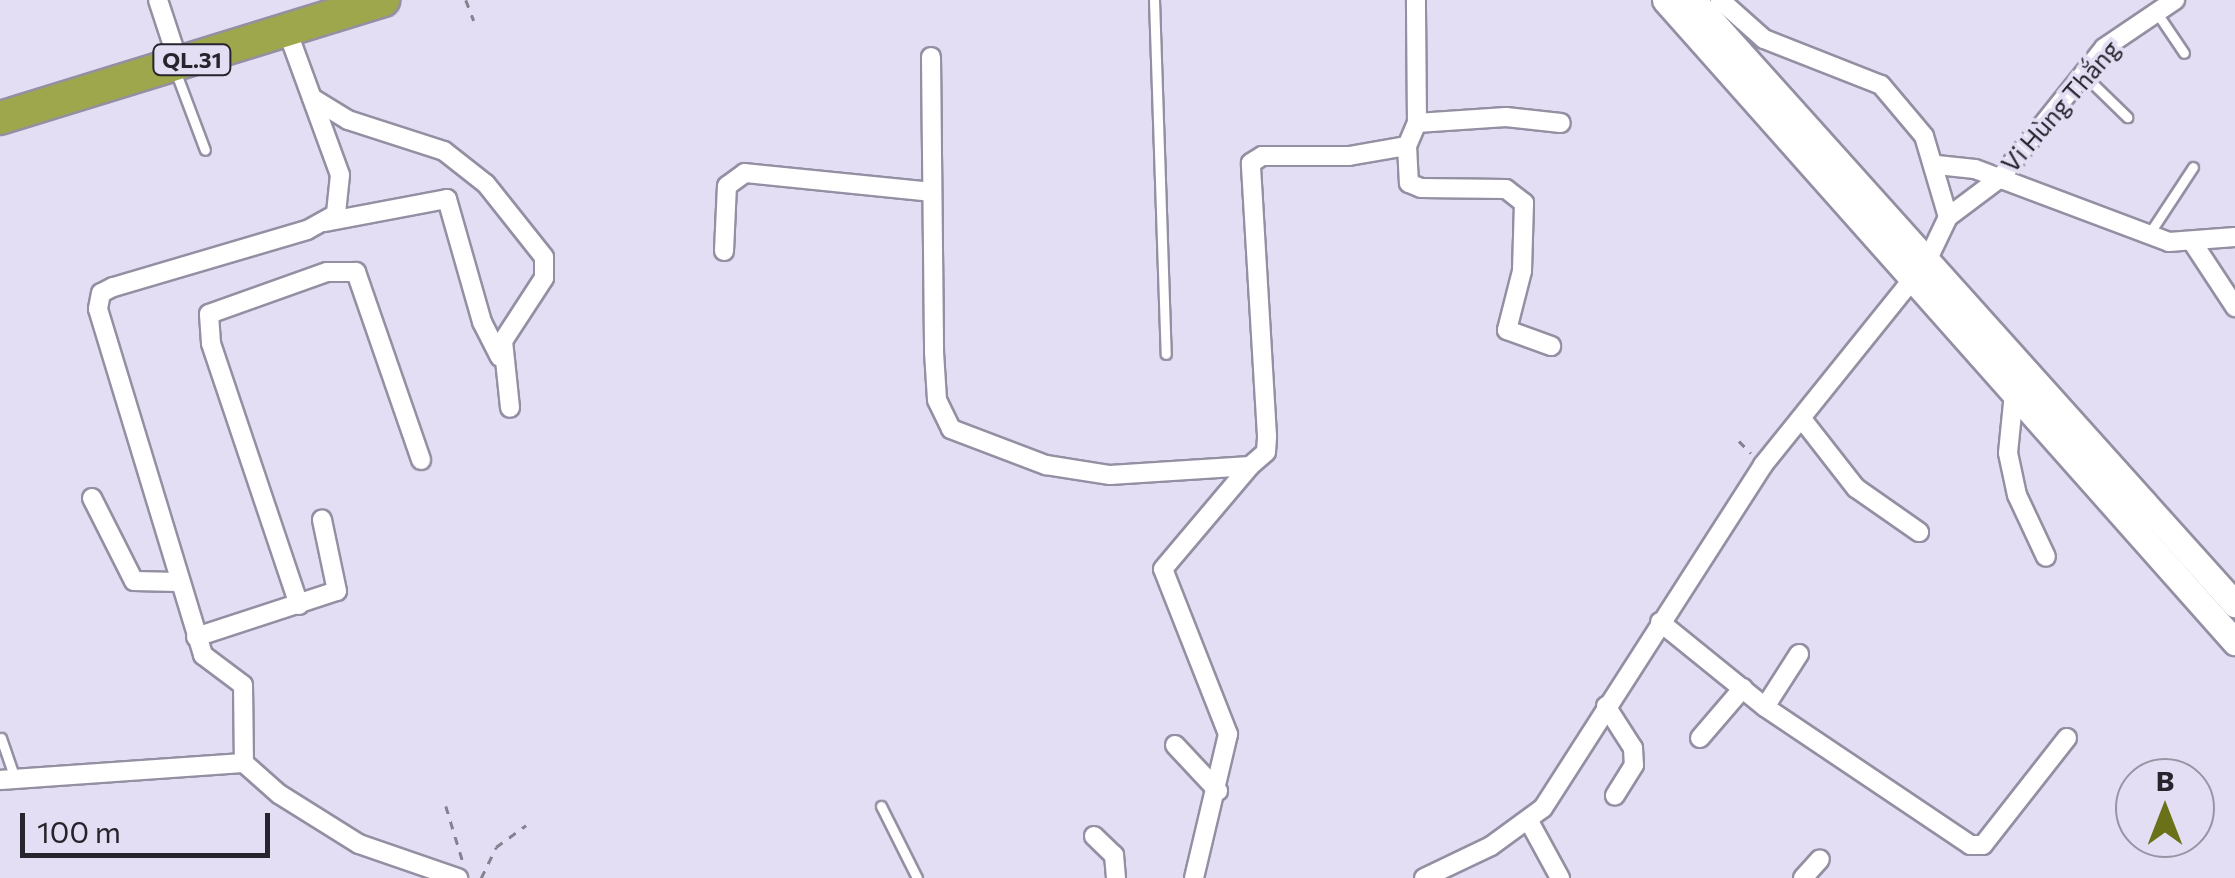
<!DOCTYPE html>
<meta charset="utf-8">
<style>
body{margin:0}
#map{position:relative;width:2235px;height:878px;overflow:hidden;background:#e4def4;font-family:Commissioner,sans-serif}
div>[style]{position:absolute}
.path>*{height:2.5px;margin-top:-1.25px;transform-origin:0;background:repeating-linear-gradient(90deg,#858190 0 8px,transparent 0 16px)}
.roads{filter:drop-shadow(2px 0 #948fa2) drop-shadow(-2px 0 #948fa2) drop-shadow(0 2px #948fa2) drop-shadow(0 -2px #948fa2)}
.lane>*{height:9px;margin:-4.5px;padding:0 4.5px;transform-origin:4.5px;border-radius:4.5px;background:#fff}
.street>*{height:18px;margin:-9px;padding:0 9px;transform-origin:9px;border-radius:9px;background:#fff}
.secondary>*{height:25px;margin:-12.5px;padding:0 12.5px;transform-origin:12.5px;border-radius:12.5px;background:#fff}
.highway>*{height:32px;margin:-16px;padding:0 16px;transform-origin:16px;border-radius:16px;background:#9ea74b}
span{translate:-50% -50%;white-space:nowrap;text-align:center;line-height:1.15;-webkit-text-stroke:8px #e4def4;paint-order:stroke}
.shield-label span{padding:2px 8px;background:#e4def4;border:2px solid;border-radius:8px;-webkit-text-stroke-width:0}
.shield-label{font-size:22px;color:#26242c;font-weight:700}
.street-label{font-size:25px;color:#26242c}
.north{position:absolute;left:2115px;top:758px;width:100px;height:100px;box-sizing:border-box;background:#e4def4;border:2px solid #9894a4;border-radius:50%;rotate:0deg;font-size:28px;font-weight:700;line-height:40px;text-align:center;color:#26242c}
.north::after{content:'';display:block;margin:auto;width:35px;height:45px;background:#6a7118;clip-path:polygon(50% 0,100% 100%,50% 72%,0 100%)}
.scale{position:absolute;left:20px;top:813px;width:250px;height:45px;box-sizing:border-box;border:5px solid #26242c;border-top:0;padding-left:12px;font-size:30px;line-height:35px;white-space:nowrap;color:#26242c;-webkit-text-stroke:8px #e4def4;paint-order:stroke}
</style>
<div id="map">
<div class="path">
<i style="left:466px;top:0;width:22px;rotate:69deg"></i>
<i style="left:1739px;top:441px;width:17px;rotate:45deg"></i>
<i style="left:446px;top:806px;width:59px;rotate:73.1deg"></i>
<i style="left:481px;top:878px;width:34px;rotate:-64deg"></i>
<i style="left:496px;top:847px;width:37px;rotate:-36deg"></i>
</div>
<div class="roads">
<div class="lane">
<i style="left:1154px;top:0;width:354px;rotate:88.1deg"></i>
<i style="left:2157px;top:13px;width:48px;rotate:56deg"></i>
<i style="left:176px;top:73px;width:82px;rotate:69.4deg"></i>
<i style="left:2083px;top:74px;width:62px;rotate:44.3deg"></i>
<i style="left:2149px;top:234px;width:80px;rotate:-56.7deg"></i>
<i style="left:1px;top:738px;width:39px;rotate:71deg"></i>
<i style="left:881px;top:806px;width:80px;rotate:63.4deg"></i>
</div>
<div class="street">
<i style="left:158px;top:0;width:67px;rotate:71.8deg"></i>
<i style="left:287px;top:30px;width:154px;rotate:69.9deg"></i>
<i style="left:340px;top:175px;width:39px;rotate:96deg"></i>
<i style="left:336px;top:214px;width:33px;rotate:151deg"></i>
<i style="left:307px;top:230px;width:202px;rotate:163.6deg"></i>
<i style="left:113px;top:287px;width:13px;rotate:153deg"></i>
<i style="left:101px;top:293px;width:16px;rotate:101deg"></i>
<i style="left:98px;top:309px;width:362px;rotate:73.1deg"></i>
<i style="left:203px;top:655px;width:50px;rotate:36.9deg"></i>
<i style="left:243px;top:685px;width:78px;rotate:89.3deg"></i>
<i style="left:244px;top:763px;width:47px;rotate:41.5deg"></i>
<i style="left:279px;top:794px;width:94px;rotate:32deg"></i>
<i style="left:359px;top:844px;width:105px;rotate:19deg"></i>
<i style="left:931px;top:57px;width:295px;rotate:89.4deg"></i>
<i style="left:934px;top:352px;width:48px;rotate:86.4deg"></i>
<i style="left:937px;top:400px;width:32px;rotate:64deg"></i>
<i style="left:951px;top:429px;width:102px;rotate:20.8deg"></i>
<i style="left:1046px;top:465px;width:65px;rotate:8.9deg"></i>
<i style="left:1110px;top:475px;width:140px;rotate:-3.7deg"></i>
<i style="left:1250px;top:466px;width:21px;rotate:-41deg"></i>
<i style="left:1266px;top:452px;width:16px;rotate:-86deg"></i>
<i style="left:1267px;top:436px;width:273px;rotate:-93.4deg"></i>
<i style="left:1251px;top:163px;width:13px;rotate:-32deg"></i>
<i style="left:1262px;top:156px;width:87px"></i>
<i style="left:1349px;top:156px;width:59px;rotate:-9.8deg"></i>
<i style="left:1407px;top:146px;width:25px;rotate:-67deg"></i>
<i style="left:1417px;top:123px;width:123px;rotate:-90.5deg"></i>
<i style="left:312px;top:98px;width:42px;rotate:31.4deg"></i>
<i style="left:348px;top:120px;width:101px;rotate:17.9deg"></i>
<i style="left:444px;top:151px;width:53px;rotate:38.2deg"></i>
<i style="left:486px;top:184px;width:93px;rotate:51.5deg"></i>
<i style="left:544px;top:257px;width:21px;rotate:90deg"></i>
<i style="left:544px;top:278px;width:75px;rotate:123.1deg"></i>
<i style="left:503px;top:341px;width:67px;rotate:84deg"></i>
<i style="left:1417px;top:123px;width:89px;rotate:-3.9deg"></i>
<i style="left:1506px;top:117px;width:55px;rotate:6.2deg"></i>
<i style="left:1407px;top:146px;width:37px;rotate:87deg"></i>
<i style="left:1409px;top:183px;width:13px;rotate:23deg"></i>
<i style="left:1421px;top:188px;width:85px;rotate:0.7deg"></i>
<i style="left:1506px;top:189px;width:23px;rotate:38deg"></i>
<i style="left:1524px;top:203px;width:68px;rotate:91.7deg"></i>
<i style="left:1522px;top:271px;width:61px;rotate:104.3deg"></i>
<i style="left:1507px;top:330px;width:47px;rotate:20deg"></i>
<i style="left:1937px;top:165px;width:38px;rotate:6deg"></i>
<i style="left:1975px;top:169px;width:207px;rotate:20.6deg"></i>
<i style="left:2169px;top:242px;width:66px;rotate:-4.3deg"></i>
<i style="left:1948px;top:217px;width:65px;rotate:-36.9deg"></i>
<i style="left:2000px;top:178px;width:166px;rotate:-51.3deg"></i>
<i style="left:2104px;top:48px;width:86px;rotate:-34.1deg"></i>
<i style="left:325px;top:222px;width:124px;rotate:-10.7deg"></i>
<i style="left:447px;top:199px;width:128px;rotate:74.1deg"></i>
<i style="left:482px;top:322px;width:39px;rotate:63deg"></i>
<i style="left:2193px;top:243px;width:77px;rotate:56.7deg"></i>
<i style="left:724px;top:251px;width:65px;rotate:-87.4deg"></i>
<i style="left:727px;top:186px;width:22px;rotate:-36deg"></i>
<i style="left:745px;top:173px;width:187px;rotate:5.8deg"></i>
<i style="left:2014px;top:393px;width:60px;rotate:95.7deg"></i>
<i style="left:2008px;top:453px;width:43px;rotate:77.9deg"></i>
<i style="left:2017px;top:495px;width:68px;rotate:64.9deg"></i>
<i style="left:1802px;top:419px;width:88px;rotate:52deg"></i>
<i style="left:1856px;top:488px;width:77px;rotate:34.9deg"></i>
<i style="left:92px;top:498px;width:93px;rotate:63.2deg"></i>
<i style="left:134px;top:581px;width:44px;rotate:1.3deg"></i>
<i style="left:299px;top:605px;width:276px;rotate:-108.6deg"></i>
<i style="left:211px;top:343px;width:29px;rotate:-94deg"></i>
<i style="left:209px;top:314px;width:125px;rotate:-19.6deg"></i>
<i style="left:327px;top:272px;width:29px"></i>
<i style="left:356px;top:272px;width:199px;rotate:70.9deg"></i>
<i style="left:1660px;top:622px;width:135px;rotate:39deg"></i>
<i style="left:1765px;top:707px;width:247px;rotate:33.9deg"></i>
<i style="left:1970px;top:845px;width:13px"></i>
<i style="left:1983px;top:845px;width:136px;rotate:-51.9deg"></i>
<i style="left:196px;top:637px;width:148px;rotate:-18.1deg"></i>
<i style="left:337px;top:591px;width:73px;rotate:-101.9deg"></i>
<i style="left:1606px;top:706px;width:50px;rotate:57.3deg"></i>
<i style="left:1633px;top:748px;width:17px;rotate:87deg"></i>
<i style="left:1634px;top:765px;width:36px;rotate:122deg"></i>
<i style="left:1765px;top:707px;width:63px;rotate:-57.3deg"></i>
<i style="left:1700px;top:738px;width:66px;rotate:-49.3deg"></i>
<i style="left:1175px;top:745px;width:63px;rotate:46.9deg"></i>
<i style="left:0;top:780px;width:245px;rotate:-4deg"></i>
<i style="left:1530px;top:823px;width:63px;rotate:61.4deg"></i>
<i style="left:1094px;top:836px;width:28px;rotate:44deg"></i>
<i style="left:1114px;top:855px;width:23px;rotate:85deg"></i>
<i style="left:1194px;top:878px;width:148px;rotate:-76.7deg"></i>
<i style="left:1228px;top:734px;width:177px;rotate:-111.5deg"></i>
<i style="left:1163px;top:569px;width:135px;rotate:-49.8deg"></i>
<i style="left:1424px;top:878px;width:74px;rotate:-25.5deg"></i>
<i style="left:1491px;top:846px;width:64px;rotate:-36.2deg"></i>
<i style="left:1543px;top:808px;width:407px;rotate:-57.3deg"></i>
<i style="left:1763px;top:465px;width:262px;rotate:-51.2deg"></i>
<i style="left:1927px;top:261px;width:49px;rotate:-64.5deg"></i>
<i style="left:1948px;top:217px;width:84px;rotate:-106.5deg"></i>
<i style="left:1924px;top:136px;width:67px;rotate:-130.1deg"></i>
<i style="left:1881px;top:85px;width:126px;rotate:-158.5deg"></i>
<i style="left:1764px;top:39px;width:59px;rotate:-138.4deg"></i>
<i style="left:1803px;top:878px;width:25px;rotate:-48deg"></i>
</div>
<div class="secondary">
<i style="left:1665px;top:0;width:859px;rotate:48.4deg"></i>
<i style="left:1693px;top:0;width:812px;rotate:48.1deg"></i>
</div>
<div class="highway">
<i style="left:0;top:118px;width:401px;rotate:-17.1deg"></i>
</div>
</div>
<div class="shield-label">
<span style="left:192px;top:60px">QL.31</span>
</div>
<div class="street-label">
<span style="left:2060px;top:106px;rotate:-49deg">Vi Hùng Thắng</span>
</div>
<div class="north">B</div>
<div class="scale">100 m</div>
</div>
